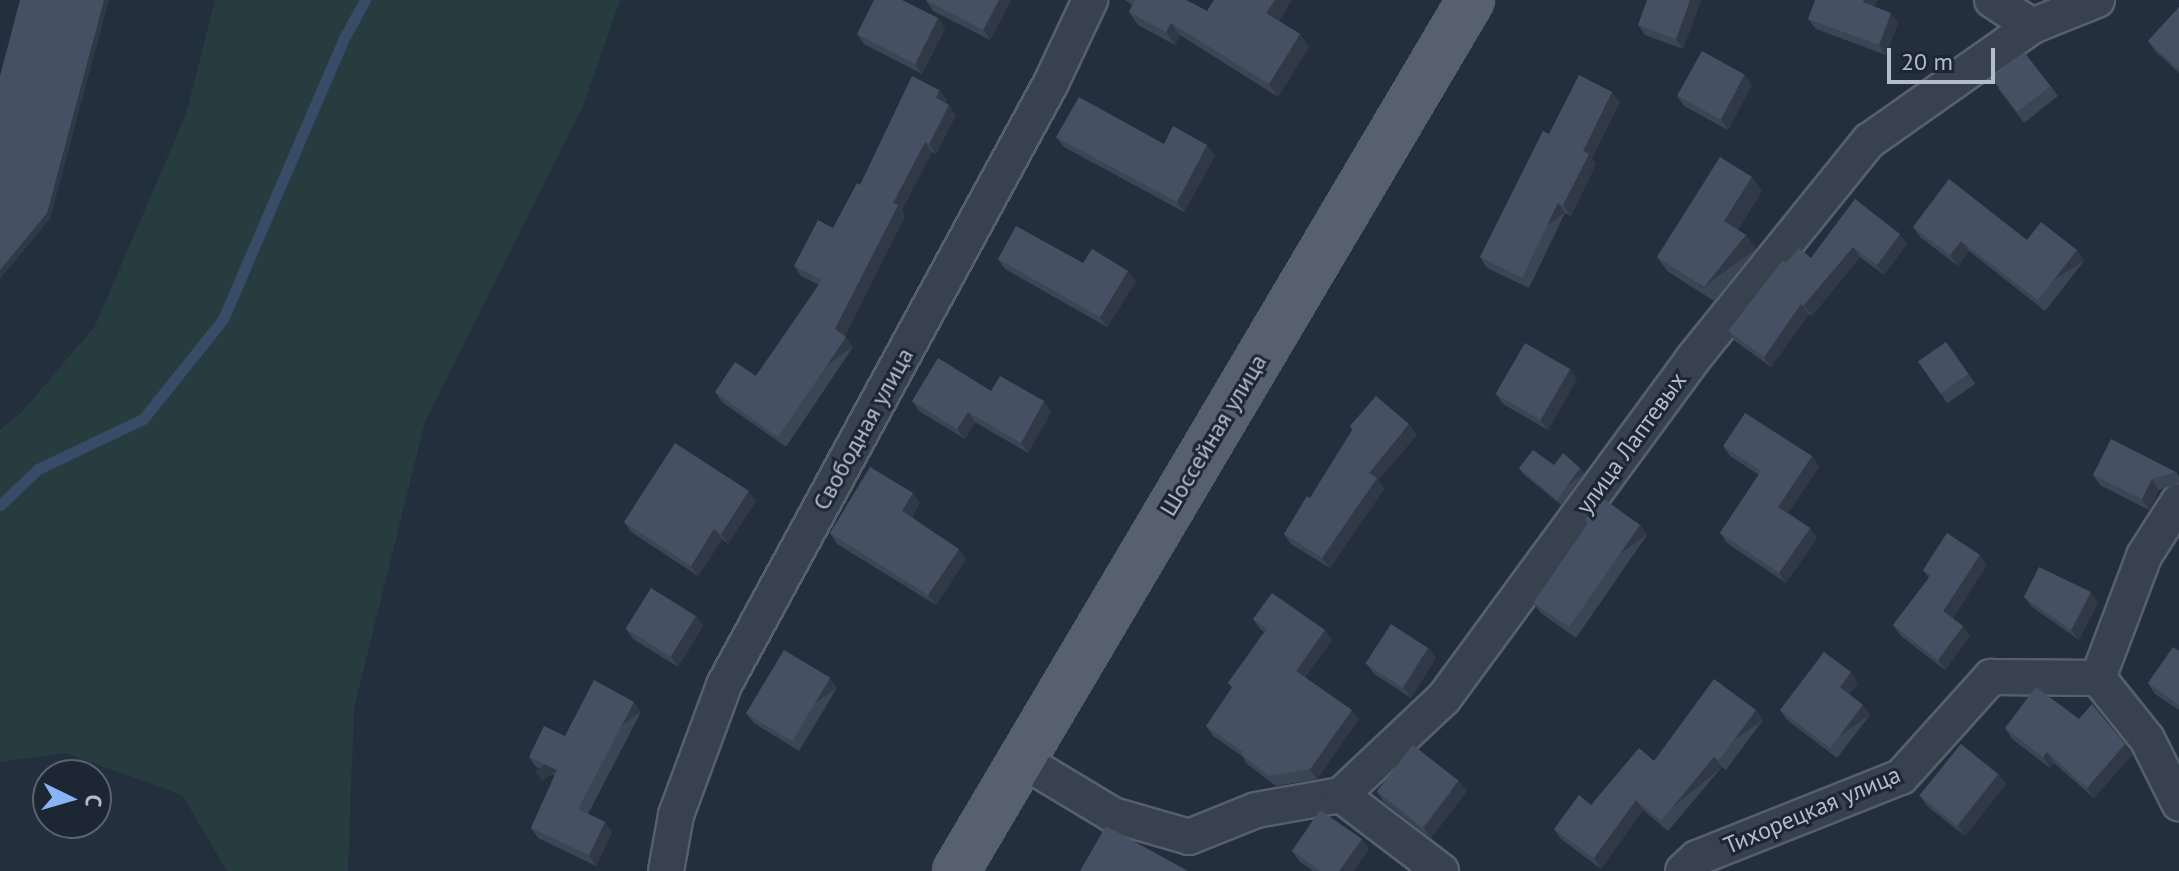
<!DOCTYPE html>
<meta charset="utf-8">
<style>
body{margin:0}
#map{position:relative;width:2179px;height:871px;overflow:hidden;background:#242f3e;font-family:"PT Sans",sans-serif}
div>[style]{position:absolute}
.green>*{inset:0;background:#263c3f}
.stream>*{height:11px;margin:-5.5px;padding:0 5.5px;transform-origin:5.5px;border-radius:5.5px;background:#394c67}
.roads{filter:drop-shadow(2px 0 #565f6c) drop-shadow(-2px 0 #565f6c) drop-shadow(0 2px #565f6c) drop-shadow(0 -2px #565f6c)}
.minor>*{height:34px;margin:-17px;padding:0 17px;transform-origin:17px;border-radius:17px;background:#38414e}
.primary>*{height:44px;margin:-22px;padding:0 22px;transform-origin:22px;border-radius:22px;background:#56606e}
.wall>*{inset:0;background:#3b4654;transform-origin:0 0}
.shaded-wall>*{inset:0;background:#303945;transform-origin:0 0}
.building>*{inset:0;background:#455162;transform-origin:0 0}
span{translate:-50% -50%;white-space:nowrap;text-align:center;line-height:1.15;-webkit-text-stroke:6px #1d2633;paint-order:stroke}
.street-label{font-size:24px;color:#b4bcc9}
.north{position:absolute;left:32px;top:759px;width:80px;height:80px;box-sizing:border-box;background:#1d2633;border:2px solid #59626f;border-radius:50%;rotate:95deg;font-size:22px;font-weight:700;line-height:32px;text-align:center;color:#b4bcc9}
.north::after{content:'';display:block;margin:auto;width:28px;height:36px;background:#8ab4f8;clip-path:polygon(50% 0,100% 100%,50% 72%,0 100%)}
.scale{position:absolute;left:1887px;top:48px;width:108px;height:36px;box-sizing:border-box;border:4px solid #b4bcc9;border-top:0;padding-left:10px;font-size:24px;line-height:28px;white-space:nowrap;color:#b4bcc9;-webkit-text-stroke:6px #1d2633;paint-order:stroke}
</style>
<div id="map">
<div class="green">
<i style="clip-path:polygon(215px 0,620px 0,583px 106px,425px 422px,354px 708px,348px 871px,227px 871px,182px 795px,65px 753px,0 762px,0 430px,23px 411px,95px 326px,186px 114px)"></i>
</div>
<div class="stream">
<i style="left:0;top:505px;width:52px;rotate:-43.5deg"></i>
<i style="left:38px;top:469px;width:116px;rotate:-25.5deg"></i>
<i style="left:143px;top:419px;width:128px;rotate:-51.3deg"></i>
<i style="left:223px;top:319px;width:304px;rotate:-66.7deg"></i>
<i style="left:343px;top:40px;width:46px;rotate:-61.2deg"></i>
</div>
<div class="roads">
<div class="minor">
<i style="left:1992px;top:0;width:48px;rotate:33deg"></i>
<i style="left:2098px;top:678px;width:130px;rotate:-69.3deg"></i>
<i style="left:2144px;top:556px;width:65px;rotate:-57.5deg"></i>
<i style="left:1020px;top:759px;width:109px;rotate:31.1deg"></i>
<i style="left:1113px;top:815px;width:79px;rotate:16.1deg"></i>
<i style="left:1189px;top:837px;width:72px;rotate:-21.9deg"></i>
<i style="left:1256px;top:810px;width:86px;rotate:-10deg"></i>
<i style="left:666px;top:871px;width:57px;rotate:-79.9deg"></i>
<i style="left:676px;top:815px;width:139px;rotate:-69.7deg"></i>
<i style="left:724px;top:685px;width:685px;rotate:-61.49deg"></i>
<i style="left:1051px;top:83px;width:92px;rotate:-64.8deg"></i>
<i style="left:1441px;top:871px;width:126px;rotate:-142.8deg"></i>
<i style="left:1341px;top:795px;width:141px;rotate:-43.3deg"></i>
<i style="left:1444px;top:698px;width:419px;rotate:-53.7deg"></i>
<i style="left:1692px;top:360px;width:282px;rotate:-51.1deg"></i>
<i style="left:1869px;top:141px;width:199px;rotate:-35.2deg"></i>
<i style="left:2032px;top:26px;width:70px;rotate:-21.8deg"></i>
<i style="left:1683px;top:871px;width:19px;rotate:-43deg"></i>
<i style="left:1697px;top:858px;width:219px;rotate:-21.7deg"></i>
<i style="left:1901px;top:777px;width:135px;rotate:-48deg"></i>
<i style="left:1991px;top:677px;width:107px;rotate:0.5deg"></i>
<i style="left:2098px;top:678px;width:78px;rotate:51.2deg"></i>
<i style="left:2147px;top:739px;width:72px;rotate:63.4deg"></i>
</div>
<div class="primary">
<i style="left:956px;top:871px;width:1012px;rotate:-59.41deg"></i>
</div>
</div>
<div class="wall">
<i style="clip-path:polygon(926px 0,1011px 0,990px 40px,933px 11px)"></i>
<i style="clip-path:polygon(1125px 0,1186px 0,1207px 11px,1292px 0,1279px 21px,1300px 34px,1309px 47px,1278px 97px,1180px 35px,1175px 45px,1138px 25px,1129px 12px,1132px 5px)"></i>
<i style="clip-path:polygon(1701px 0,1683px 49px,1645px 35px,1638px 25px)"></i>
<i style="clip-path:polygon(1874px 6px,1898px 23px,1886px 55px,1816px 29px,1808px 19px)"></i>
<i style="clip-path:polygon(2179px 7px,2179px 73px,2155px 51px,2148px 41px)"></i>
<i style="clip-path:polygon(938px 18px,945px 29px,922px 74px,864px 44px,857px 34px)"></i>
<i style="clip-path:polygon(1752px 85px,1728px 130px,1684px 106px,1677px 96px)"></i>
<i style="clip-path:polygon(2051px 86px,2058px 96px,2024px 123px,1998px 88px)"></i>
<i style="clip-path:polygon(939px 90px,947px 100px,945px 103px,956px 115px,936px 154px,932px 152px,902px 210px,905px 216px,844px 336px,853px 347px,786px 447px,722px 402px,715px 392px,756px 376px,819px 285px,801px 276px,794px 266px,833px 228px,860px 185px)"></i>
<i style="clip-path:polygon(1620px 102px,1592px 158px,1596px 164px,1571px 216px,1565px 213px,1529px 288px,1487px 268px,1480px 257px,1549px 134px)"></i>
<i style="clip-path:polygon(1056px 137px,1164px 144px,1215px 156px,1184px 212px,1064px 147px)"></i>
<i style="clip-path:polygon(1762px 191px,1738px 230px,1746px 235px,1756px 249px,1714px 301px,1667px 271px,1657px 257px)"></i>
<i style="clip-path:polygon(1855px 199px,1907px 244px,1884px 275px,1860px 257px,1812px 316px,1809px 314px,1771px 367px,1735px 341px,1728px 331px,1786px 263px,1811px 258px)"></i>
<i style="clip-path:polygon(1913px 227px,2077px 250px,2084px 261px,2045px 311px,1969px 251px,1958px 266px,1920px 237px)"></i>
<i style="clip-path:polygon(998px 259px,1083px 263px,1136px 282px,1107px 327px,1005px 269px)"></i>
<i style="left:1946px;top:342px;width:51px;height:34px;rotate:55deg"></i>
<i style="clip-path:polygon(1570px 369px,1577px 379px,1548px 430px,1503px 404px,1496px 394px)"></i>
<i style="clip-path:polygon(991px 391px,1051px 412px,1028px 453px,975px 422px,965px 439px,919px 411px,912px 401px)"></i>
<i style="clip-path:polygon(1350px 426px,1417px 435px,1378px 480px,1384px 489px,1330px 568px,1291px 544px,1284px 534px,1310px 498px,1352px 430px)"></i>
<i style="clip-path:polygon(1723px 446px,1812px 456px,1819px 467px,1788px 513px,1810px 528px,1817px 538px,1786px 583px,1727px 543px,1720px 533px,1759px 475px,1730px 456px)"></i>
<i style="clip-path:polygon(1554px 465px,1580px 468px,1584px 473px,1561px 505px,1523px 474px,1519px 468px)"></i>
<i style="clip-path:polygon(2176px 472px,2179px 476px,2179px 483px,2159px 490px,2149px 510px,2100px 485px,2093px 475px)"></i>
<i style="clip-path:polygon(756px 501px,728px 544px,722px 539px,698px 576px,631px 532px,624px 522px)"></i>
<i style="clip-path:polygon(920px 503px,912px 517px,966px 559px,936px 605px,837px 544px,830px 533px)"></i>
<i style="clip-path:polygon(1585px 520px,1640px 525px,1647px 535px,1576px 638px,1541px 613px,1533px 603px,1588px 524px)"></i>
<i style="clip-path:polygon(1987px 565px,1953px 618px,1970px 636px,1945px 670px,1901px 636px,1893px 625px,1929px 578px,1923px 570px)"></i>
<i style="clip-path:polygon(2024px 597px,2098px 603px,2079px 640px,2032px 607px)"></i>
<i style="clip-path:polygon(696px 616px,703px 626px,678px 667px,633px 639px,626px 629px)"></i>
<i style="clip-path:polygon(1253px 619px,1325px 630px,1332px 640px,1305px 677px,1359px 719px,1317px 779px,1276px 786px,1247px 764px,1242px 756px,1213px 736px,1206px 726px,1232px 688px,1228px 683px,1264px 632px,1260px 629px)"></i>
<i style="clip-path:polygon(1428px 648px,1436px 658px,1411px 698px,1374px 674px,1367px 664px)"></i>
<i style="clip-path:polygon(2179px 651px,2179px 710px,2155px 694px,2148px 683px)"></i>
<i style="clip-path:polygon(1858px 683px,1849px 694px,1863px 705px,1870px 715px,1837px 758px,1787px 720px,1780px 710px)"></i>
<i style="clip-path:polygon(837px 688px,799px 751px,754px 723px,746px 713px)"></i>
<i style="clip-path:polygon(1756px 710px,1763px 720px,1726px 770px,1722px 767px,1668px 831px,1643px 810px,1601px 869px,1561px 839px,1554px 829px,1591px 805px)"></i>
<i style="clip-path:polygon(641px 712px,588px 814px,605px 822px,612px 832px,596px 866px,538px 838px,531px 828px,555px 776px,536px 767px,529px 757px,565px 736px)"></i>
<i style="clip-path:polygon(2079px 719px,2125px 744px,2132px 755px,2094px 798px,2054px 763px,2050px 768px,2012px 739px,2005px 728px)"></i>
<i style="clip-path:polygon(1998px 774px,2006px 784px,1965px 836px,1927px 806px,1920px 796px)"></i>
<i style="clip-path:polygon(1467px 791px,1431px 838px,1384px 802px,1377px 792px)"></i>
<i style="clip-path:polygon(1362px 839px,1369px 849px,1354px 871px,1313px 871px,1299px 861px,1292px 851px)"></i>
</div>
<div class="shaded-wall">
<i style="clip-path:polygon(104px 0,109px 0,50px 219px,0 279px,0 270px)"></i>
<i style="clip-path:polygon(999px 0,1011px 0,990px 40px,983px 30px)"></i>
<i style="clip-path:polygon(1275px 0,1292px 0,1275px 26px,1266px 13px)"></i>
<i style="clip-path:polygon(1690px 0,1701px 0,1683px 49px,1676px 39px)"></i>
<i style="clip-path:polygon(1864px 0,1878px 0,1870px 13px,1863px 2px)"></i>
<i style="clip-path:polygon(1891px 13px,1898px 23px,1886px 55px,1879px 45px)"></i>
<i style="clip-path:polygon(938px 18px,945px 29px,922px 74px,915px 64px)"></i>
<i style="clip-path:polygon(1171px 23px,1180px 35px,1175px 45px,1166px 32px)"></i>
<i style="clip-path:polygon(1300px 34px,1309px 47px,1278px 97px,1269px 84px)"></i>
<i style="clip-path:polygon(1745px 75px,1752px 85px,1728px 130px,1721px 120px)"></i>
<i style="clip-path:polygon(939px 90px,947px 100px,943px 108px,936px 98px)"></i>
<i style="clip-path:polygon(1612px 92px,1620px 102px,1592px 158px,1596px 164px,1571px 216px,1563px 205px,1583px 151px)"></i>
<i style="clip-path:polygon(949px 105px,956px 115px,936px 154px,929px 144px)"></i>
<i style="clip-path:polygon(925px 142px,932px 152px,902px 210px,905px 216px,843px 340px,835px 329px,893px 203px)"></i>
<i style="clip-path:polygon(1207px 145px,1215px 156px,1184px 212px,1177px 202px)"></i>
<i style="clip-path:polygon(1752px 177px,1762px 191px,1734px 236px,1724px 221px)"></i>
<i style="left:1558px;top:203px;width:12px;height:83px;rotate:55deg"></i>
<i style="clip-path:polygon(1900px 234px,1907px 244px,1884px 275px,1877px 265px)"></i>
<i style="left:1746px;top:235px;width:17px;height:67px;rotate:54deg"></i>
<i style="clip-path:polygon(1961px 241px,1969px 251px,1958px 266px,1950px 255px)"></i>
<i style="clip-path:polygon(1853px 247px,1860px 257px,1812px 316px,1804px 305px)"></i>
<i style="left:2077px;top:250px;width:13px;height:63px;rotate:58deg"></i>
<i style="clip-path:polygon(1128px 271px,1136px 282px,1107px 327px,1100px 317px)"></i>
<i style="clip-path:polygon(1801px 304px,1809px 314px,1771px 367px,1764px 357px)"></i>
<i style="left:846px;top:337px;width:12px;height:121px;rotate:55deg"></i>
<i style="clip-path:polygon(1570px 369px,1577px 379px,1548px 430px,1540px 420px)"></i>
<i style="clip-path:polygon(1044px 401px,1051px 412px,1028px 453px,1021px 443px)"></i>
<i style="clip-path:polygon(968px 412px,975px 422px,965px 439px,957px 429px)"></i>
<i style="clip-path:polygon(1409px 424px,1417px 435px,1378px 480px,1384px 489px,1330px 568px,1322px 558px,1369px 473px)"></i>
<i style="clip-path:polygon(1812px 456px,1819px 467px,1785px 517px,1778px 507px)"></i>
<i style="left:1580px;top:468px;width:6px;height:39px;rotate:51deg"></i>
<i style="clip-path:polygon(2152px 479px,2159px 490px,2149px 510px,2142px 499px)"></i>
<i style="clip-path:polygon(749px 491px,756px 501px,728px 544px,721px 534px)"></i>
<i style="clip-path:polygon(913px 493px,920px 503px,909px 521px,902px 511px)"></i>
<i style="left:1640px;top:525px;width:12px;height:124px;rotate:55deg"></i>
<i style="clip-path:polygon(1810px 528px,1817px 538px,1786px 583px,1779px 573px)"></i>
<i style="clip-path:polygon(714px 529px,722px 539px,698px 576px,691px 566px)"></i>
<i style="clip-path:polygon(959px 549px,966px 559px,936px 605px,928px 595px)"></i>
<i style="clip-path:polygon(1980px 555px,1987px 565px,1951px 621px,1943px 611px)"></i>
<i style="clip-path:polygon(2091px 592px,2098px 603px,2079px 640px,2071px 630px)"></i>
<i style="clip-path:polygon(696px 616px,703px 626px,678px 667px,671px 656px)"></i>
<i style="clip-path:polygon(1963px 626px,1970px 636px,1945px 670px,1938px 660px)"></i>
<i style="clip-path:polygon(1325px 630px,1332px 640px,1303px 681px,1296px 671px)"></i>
<i style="clip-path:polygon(1428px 648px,1436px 658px,1411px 698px,1404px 687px)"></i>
<i style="clip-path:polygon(1851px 672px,1858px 683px,1847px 697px,1840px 687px)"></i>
<i style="left:830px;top:678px;width:12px;height:74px;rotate:55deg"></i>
<i style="left:634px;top:702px;width:12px;height:121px;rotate:55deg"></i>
<i style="left:1863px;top:705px;width:12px;height:54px;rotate:55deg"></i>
<i style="clip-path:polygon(1352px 710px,1359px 719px,1317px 779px,1310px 769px)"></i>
<i style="left:1756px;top:710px;width:12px;height:62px;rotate:55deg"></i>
<i style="clip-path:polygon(2125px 744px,2132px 755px,2094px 798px,2087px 788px)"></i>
<i style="clip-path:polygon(2047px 752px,2054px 763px,2050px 768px,2043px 757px)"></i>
<i style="left:1714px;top:757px;width:13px;height:83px;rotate:51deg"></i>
<i style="clip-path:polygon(1998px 774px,2006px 784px,1965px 836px,1958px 826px)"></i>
<i style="clip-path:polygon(1459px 781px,1467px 791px,1431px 838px,1424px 828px)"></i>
<i style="clip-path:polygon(1636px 800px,1643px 810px,1601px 869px,1594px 858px)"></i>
<i style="clip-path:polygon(605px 822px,612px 832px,596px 866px,589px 855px)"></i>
<i style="clip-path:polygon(1362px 839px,1369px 849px,1354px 871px,1339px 871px)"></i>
</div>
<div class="building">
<i style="clip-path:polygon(20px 0,104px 0,47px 213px,0 270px,0 76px)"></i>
<i style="clip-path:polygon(874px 0,902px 0,938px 18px,915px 64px,857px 34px)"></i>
<i style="clip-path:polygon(926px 0,999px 0,983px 30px)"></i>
<i style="clip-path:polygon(1135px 0,1186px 0,1207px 11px,1214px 0,1275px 0,1266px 13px,1300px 34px,1269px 84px,1171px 23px,1166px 32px,1129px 12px)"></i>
<i style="clip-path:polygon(1647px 0,1690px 0,1676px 39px,1638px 25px)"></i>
<i style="clip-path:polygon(1815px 0,1864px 0,1863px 2px,1891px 13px,1879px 45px,1808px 19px)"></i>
<i style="clip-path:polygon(2179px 7px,2179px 67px,2177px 68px,2148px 41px)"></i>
<i style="left:1702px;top:51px;width:49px;height:51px;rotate:29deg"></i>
<i style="left:2024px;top:52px;width:43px;height:42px;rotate:52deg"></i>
<i style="clip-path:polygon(1579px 75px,1612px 92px,1583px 151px,1589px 154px,1563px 205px,1558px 203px,1522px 278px,1480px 257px,1543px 131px,1549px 134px)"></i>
<i style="clip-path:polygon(912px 76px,939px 90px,936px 98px,949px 105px,929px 144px,925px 142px,893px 203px,898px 205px,835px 329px,846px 337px,778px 437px,715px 392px,735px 362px,756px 376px,822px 280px,794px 266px,818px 220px,833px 228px,857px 183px,860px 185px)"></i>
<i style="clip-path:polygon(1079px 97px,1164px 144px,1173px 126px,1207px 145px,1177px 202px,1056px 137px)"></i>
<i style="clip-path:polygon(1720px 157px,1752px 177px,1724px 221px,1746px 235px,1704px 287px,1657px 257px)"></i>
<i style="clip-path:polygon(1949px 179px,2027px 240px,2041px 222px,2077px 250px,2038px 300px,1961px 241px,1950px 255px,1913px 227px)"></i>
<i style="clip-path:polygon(1855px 199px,1900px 234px,1877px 265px,1853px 247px,1804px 305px,1801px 304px,1764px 357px,1728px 331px,1783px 260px,1786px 263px,1799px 248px,1811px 258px)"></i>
<i style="clip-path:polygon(1016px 226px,1083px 263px,1092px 249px,1128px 271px,1100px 317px,998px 259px)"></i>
<i style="left:1946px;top:342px;width:39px;height:34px;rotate:55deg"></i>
<i style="left:1525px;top:343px;width:52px;height:59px;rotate:30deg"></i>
<i style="clip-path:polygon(938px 358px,991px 391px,1000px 376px,1044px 401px,1021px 443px,968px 412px,957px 429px,912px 401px)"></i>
<i style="clip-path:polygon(1376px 396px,1409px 424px,1369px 473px,1377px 478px,1322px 558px,1284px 534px,1307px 496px,1310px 498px,1353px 429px,1350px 426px)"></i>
<i style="clip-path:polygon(1745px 413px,1812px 456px,1778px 507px,1810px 528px,1779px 573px,1720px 533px,1761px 471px,1723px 446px)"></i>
<i style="clip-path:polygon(2111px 439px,2176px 472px,2152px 479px,2142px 499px,2093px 475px)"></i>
<i style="clip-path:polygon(675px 443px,749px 491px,721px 534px,714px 529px,691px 566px,624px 522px)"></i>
<i style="clip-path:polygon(1533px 450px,1554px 465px,1563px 453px,1580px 468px,1557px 500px,1519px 468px)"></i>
<i style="clip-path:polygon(870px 467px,913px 493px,902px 511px,959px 549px,928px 595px,830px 533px)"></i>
<i style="clip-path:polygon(1601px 497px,1640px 525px,1569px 627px,1533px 603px,1588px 523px,1585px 520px)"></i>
<i style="clip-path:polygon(1947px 533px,1980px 555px,1943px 611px,1963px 626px,1938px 660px,1893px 625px,1931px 575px,1923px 570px)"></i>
<i style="clip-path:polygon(2039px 567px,2091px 592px,2071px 630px,2024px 597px)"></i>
<i style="left:651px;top:588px;width:53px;height:48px;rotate:32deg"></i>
<i style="clip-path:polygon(1272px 593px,1325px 630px,1296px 671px,1352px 710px,1310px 769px,1269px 776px,1241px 754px,1243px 752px,1206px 726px,1233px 686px,1228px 683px,1267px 629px,1253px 619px)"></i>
<i style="left:1391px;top:624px;width:44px;height:47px;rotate:33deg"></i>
<i style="clip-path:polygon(2173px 647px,2179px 651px,2179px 705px,2148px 683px)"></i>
<i style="left:784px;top:650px;width:54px;height:74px;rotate:31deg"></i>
<i style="clip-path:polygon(1824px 652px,1851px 672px,1840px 687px,1863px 705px,1830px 748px,1780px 710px)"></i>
<i style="clip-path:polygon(1714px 679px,1756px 710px,1719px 760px,1714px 757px,1661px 821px,1636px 800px,1594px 858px,1554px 829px,1579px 795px,1591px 805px,1639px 748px,1654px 761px)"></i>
<i style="clip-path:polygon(594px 680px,634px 702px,578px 809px,605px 822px,589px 855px,531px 828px,557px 770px,529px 757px,544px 726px,565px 736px)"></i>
<i style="clip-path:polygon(2036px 687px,2079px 719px,2092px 704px,2125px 744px,2087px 788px,2047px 752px,2043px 757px,2005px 728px)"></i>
<i style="left:1961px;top:744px;width:48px;height:66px;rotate:39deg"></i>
<i style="left:1413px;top:745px;width:58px;height:59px;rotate:38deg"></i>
<i style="clip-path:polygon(1320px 810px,1362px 839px,1339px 871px,1321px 871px,1292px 851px)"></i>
<i style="clip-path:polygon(1106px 826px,1188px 871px,1080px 871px)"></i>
</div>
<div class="street-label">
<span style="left:863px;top:429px;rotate:-61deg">Свободная улица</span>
<span style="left:1213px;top:435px;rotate:-59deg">Шоссейная улица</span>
<span style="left:1631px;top:443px;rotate:-54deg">улица Лаптевых</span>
<span style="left:1812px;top:810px;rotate:-23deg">Тихорецкая улица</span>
</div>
<div class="north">С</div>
<div class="scale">20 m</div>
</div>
